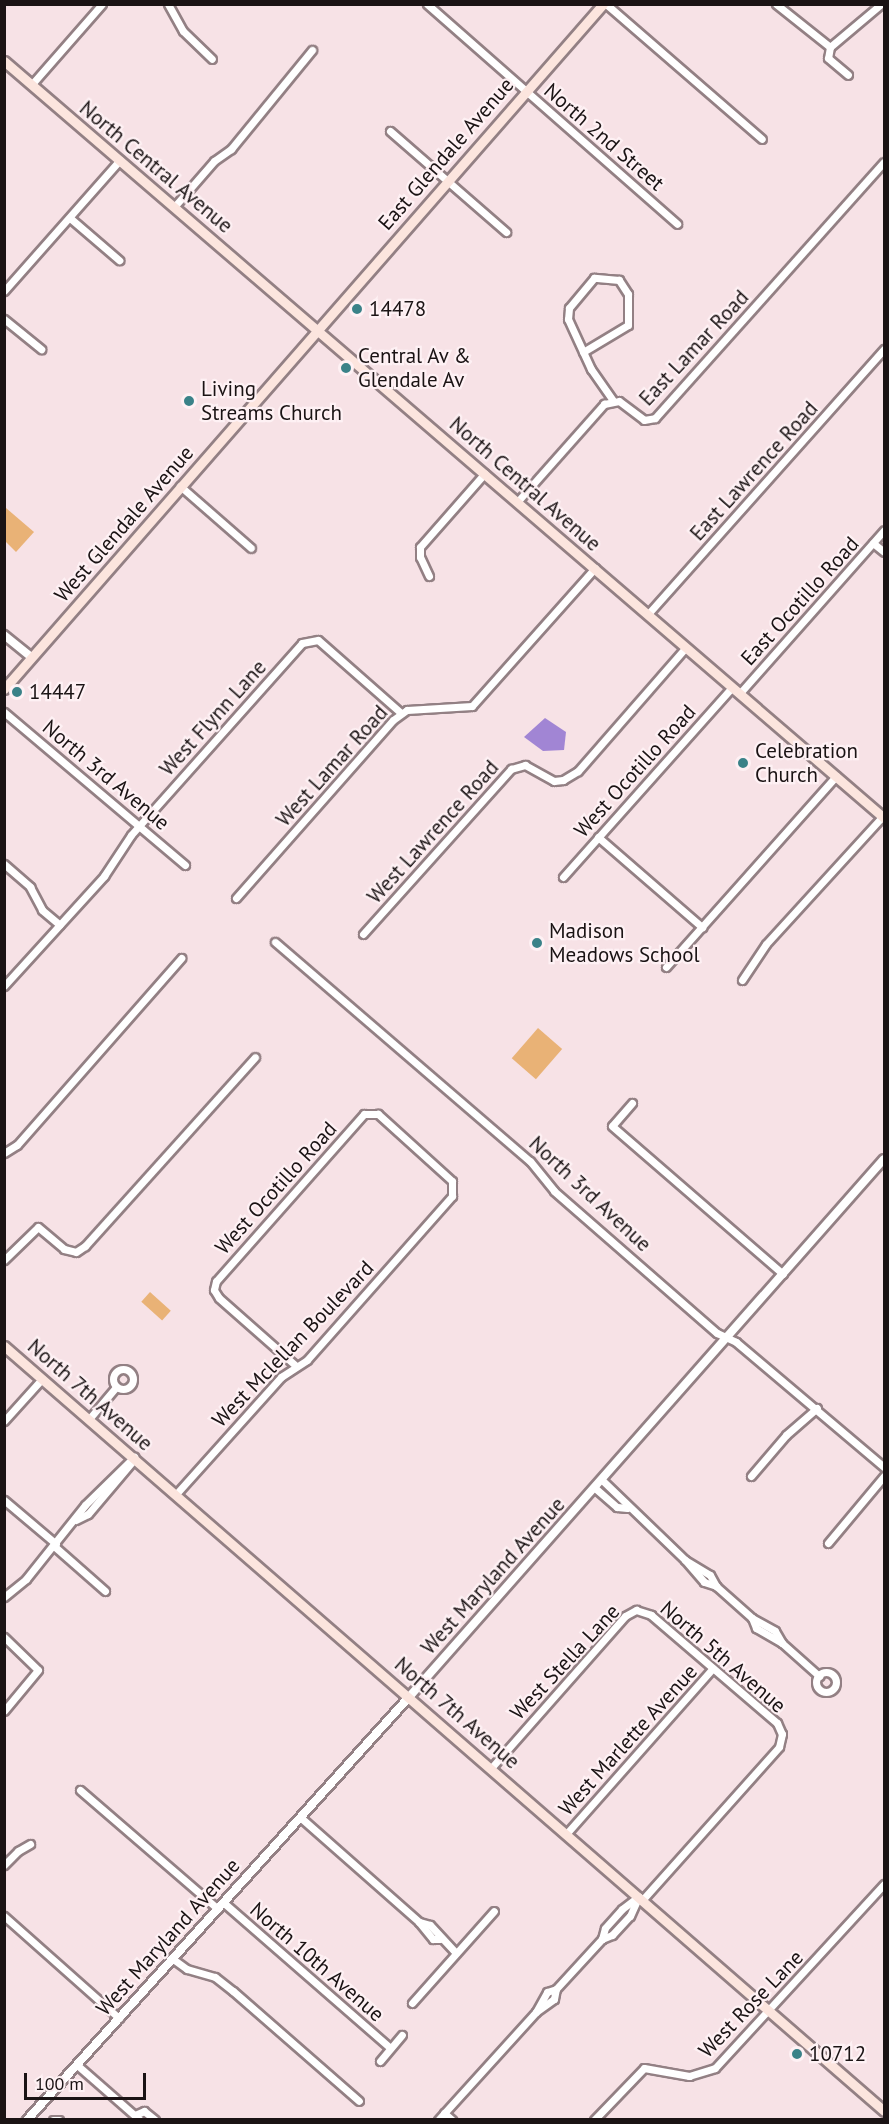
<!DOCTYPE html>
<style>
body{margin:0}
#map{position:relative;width:889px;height:2124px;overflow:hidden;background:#f7e2e6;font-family:"PT Sans",sans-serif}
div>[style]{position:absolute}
.green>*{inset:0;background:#e9b276;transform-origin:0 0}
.water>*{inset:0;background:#a185d4}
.roads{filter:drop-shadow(2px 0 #938084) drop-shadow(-2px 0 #938084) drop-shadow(0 2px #938084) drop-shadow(0 -2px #938084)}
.minor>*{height:7px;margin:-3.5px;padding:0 3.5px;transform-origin:3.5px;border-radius:3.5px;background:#fff}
.minor>.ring{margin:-3.5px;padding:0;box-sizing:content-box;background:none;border:7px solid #fff;border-radius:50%}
.tertiary>*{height:8px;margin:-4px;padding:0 4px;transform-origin:4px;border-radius:4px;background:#fff}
.secondary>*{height:9px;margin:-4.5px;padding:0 4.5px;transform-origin:4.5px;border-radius:4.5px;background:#fce5de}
.dots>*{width:16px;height:16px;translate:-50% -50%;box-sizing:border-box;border:3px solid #fef1f4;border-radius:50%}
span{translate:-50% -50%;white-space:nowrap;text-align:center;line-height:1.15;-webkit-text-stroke:4.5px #fef1f4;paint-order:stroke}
.street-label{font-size:21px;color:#1a1314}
.poi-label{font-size:21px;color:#1a1314}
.left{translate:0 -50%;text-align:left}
.frame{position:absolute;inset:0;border:6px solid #1a1314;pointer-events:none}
.scale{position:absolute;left:24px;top:2073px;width:122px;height:27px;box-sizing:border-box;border:3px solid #1a1314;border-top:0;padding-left:8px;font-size:18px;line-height:21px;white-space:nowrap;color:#1a1314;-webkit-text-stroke:4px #fef1f4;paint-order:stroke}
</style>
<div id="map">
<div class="green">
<i style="clip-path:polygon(6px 508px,34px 532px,16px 552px,5px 541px)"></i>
<i style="left:538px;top:1028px;width:32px;height:40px;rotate:41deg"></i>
<i style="left:150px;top:1292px;width:28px;height:13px;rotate:42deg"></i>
</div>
<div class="water">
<i style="clip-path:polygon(545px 718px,566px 732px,564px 750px,543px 751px,524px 737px)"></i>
</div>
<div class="roads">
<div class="minor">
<i style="left:168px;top:4px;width:31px;rotate:61deg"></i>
<i style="left:183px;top:31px;width:40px;rotate:44deg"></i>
<i style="left:427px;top:4px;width:333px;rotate:41.3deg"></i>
<i style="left:606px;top:4px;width:206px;rotate:40.9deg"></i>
<i style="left:776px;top:4px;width:69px;rotate:38.5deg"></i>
<i style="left:830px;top:47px;width:11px;rotate:100deg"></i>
<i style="left:828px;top:58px;width:26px;rotate:40deg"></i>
<i style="left:830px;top:47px;width:67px;rotate:-40.1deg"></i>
<i style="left:32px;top:84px;width:106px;rotate:-48.8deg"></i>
<i style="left:390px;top:131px;width:154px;rotate:41deg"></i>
<i style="left:174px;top:207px;width:61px;rotate:-49deg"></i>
<i style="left:214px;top:161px;width:21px;rotate:-35deg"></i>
<i style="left:231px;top:149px;width:128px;rotate:-50.7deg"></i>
<i style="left:70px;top:218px;width:65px;rotate:40.6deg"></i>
<i style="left:4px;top:291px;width:175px;rotate:-48.5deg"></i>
<i style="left:4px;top:319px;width:48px;rotate:39deg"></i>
<i style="left:583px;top:352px;width:52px;rotate:-31deg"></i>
<i style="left:628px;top:325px;width:31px;rotate:-90deg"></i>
<i style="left:628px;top:294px;width:17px;rotate:-123deg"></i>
<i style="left:619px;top:280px;width:25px;rotate:-175deg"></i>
<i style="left:594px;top:278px;width:39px;rotate:130deg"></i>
<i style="left:569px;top:308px;width:11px;rotate:95deg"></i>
<i style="left:568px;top:319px;width:55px;rotate:65.3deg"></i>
<i style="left:591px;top:369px;width:39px;rotate:55deg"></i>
<i style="left:180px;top:486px;width:94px;rotate:41.1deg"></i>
<i style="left:518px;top:501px;width:130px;rotate:-48.4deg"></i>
<i style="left:604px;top:404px;width:15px;rotate:-11deg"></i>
<i style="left:619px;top:401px;width:31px;rotate:37deg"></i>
<i style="left:644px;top:420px;width:11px;rotate:-10deg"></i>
<i style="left:655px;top:418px;width:343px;rotate:-48.2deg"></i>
<i style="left:873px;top:543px;width:14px;rotate:39deg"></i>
<i style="left:429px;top:576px;width:21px;rotate:-115deg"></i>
<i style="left:420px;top:557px;width:10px;rotate:-90deg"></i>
<i style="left:420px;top:547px;width:98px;rotate:-48.7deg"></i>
<i style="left:648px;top:614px;width:355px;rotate:-48.3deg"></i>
<i style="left:740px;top:693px;width:217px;rotate:-48.5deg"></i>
<i style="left:4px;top:712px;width:237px;rotate:40.2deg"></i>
<i style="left:598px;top:837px;width:138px;rotate:40.9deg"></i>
<i style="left:4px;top:864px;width:35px;rotate:41deg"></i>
<i style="left:30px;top:887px;width:26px;rotate:62deg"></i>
<i style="left:42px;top:910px;width:23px;rotate:40deg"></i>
<i style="left:563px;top:877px;width:254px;rotate:-48.3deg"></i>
<i style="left:236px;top:898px;width:237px;rotate:-48.6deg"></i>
<i style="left:393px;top:720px;width:17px;rotate:-36deg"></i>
<i style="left:407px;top:710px;width:65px;rotate:-3.5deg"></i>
<i style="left:472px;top:706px;width:185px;rotate:-48.3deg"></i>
<i style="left:363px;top:934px;width:222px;rotate:-48.1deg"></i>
<i style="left:511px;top:769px;width:15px;rotate:-16deg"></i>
<i style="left:525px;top:765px;width:33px;rotate:29deg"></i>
<i style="left:554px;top:781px;width:9px;rotate:-6deg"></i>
<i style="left:563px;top:780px;width:17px;rotate:-31deg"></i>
<i style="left:578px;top:771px;width:164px;rotate:-48.9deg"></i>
<i style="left:275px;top:942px;width:336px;rotate:40.7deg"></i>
<i style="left:530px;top:1161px;width:38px;rotate:51deg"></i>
<i style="left:554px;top:1191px;width:216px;rotate:41.1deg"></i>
<i style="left:717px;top:1333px;width:21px;rotate:25deg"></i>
<i style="left:736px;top:1342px;width:194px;rotate:40.2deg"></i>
<i style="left:666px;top:967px;width:256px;rotate:-48.3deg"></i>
<i style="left:742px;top:980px;width:43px;rotate:-56.3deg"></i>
<i style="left:766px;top:944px;width:173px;rotate:-47.6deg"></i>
<i style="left:4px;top:986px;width:149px;rotate:-47.7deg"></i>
<i style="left:104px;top:876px;width:49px;rotate:-56.6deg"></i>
<i style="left:131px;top:835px;width:257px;rotate:-48.3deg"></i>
<i style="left:302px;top:643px;width:16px;rotate:-11deg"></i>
<i style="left:318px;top:640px;width:111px;rotate:41.3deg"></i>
<i style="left:632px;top:1103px;width:30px;rotate:131deg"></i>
<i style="left:612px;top:1126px;width:226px;rotate:40.9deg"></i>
<i style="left:4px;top:1153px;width:15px;rotate:-32deg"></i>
<i style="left:17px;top:1145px;width:249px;rotate:-48.7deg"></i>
<i style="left:4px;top:1260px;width:47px;rotate:-44.1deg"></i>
<i style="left:38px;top:1227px;width:34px;rotate:40deg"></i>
<i style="left:64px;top:1249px;width:12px;rotate:14deg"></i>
<i style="left:76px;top:1252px;width:11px;rotate:-34deg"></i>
<i style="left:85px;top:1246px;width:254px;rotate:-48deg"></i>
<i class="ring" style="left:113px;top:1369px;width:13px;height:13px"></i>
<i style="left:89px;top:1419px;width:42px;rotate:-49.8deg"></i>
<i style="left:4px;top:1421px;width:57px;rotate:-47.9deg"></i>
<i style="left:751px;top:1476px;width:54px;rotate:-49.5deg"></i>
<i style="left:786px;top:1435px;width:41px;rotate:-41.1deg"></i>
<i style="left:602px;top:1480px;width:115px;rotate:43.9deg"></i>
<i style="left:685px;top:1560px;width:29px;rotate:31deg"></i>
<i style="left:710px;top:1575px;width:13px;rotate:61deg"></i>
<i style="left:716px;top:1586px;width:48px;rotate:41.6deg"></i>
<i style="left:752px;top:1618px;width:11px;rotate:68deg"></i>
<i style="left:756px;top:1628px;width:30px;rotate:30deg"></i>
<i style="left:595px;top:1488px;width:29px;rotate:41deg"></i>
<i style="left:617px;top:1507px;width:10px;rotate:6deg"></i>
<i style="left:177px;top:1493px;width:156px;rotate:-48.1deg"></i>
<i style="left:281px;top:1377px;width:31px;rotate:-33deg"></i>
<i style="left:307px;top:1360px;width:219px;rotate:-48.5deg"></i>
<i style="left:452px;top:1196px;width:15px;rotate:-90deg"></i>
<i style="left:452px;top:1181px;width:100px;rotate:-137.8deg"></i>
<i style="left:378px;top:1114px;width:14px;rotate:180deg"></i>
<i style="left:364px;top:1114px;width:223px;rotate:131.5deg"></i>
<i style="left:216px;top:1281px;width:9px;rotate:103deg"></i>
<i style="left:214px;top:1290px;width:9px;rotate:58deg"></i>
<i style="left:219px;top:1298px;width:103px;rotate:41.4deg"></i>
<i style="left:4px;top:1500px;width:68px;rotate:40.2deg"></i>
<i style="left:76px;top:1520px;width:13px;rotate:-27deg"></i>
<i style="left:88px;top:1514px;width:68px;rotate:-49.8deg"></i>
<i style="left:828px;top:1543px;width:87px;rotate:-50.1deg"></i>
<i style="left:54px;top:1546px;width:68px;rotate:41.4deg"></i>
<i style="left:685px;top:1560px;width:29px;rotate:49deg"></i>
<i style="left:704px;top:1582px;width:13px;rotate:18deg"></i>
<i style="left:4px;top:1597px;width:28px;rotate:-39deg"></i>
<i style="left:26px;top:1579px;width:95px;rotate:-51.4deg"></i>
<i style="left:85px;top:1505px;width:69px;rotate:-44.4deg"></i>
<i style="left:752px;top:1618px;width:26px;rotate:29deg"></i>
<i style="left:775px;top:1631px;width:14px;rotate:60deg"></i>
<i style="left:782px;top:1643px;width:50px;rotate:41.7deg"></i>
<i style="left:4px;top:1637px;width:47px;rotate:44.1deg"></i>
<i style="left:38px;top:1670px;width:53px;rotate:129.7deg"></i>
<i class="ring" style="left:816px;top:1672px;width:13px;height:13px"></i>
<i style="left:492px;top:1767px;width:201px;rotate:-48.6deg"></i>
<i style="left:625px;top:1616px;width:13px;rotate:-29deg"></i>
<i style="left:636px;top:1610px;width:16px;rotate:18deg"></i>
<i style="left:651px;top:1615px;width:166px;rotate:40.6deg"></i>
<i style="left:777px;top:1723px;width:12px;rotate:66deg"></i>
<i style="left:782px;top:1734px;width:13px;rotate:103deg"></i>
<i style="left:779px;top:1747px;width:205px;rotate:131.8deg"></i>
<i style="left:80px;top:1790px;width:182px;rotate:40.8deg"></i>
<i style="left:300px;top:1817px;width:159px;rotate:41.4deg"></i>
<i style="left:419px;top:1922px;width:22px;rotate:51deg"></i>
<i style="left:433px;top:1939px;width:7px"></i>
<i style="left:567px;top:1833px;width:220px;rotate:-48.5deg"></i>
<i style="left:4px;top:1865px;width:20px;rotate:-45deg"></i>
<i style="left:18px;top:1851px;width:14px;rotate:-30deg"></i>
<i style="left:224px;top:1903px;width:219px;rotate:41.1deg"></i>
<i style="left:4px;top:1916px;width:154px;rotate:41.6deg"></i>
<i style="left:419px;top:1922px;width:11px;rotate:15deg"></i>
<i style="left:430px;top:1925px;width:38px;rotate:47deg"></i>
<i style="left:602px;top:1939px;width:11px;rotate:-22deg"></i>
<i style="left:612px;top:1935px;width:26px;rotate:-47deg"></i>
<i style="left:630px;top:1916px;width:20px;rotate:-66deg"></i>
<i style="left:173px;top:1959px;width:17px;rotate:36deg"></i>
<i style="left:187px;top:1969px;width:29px;rotate:16deg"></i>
<i style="left:215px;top:1977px;width:23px;rotate:38deg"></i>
<i style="left:233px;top:1991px;width:167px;rotate:41.1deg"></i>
<i style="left:412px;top:2003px;width:123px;rotate:-48.3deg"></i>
<i style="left:536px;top:2012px;width:22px;rotate:-36deg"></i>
<i style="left:554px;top:1999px;width:10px;rotate:-79deg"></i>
<i style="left:380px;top:2061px;width:34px;rotate:-50deg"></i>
<i style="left:77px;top:2065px;width:84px;rotate:41.1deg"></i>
<i style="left:444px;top:2113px;width:11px;rotate:41deg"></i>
<i style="left:135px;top:2115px;width:10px;rotate:-24deg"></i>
<i style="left:144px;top:2111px;width:14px;rotate:39deg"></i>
<i style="left:53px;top:2120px;width:6px"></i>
<i style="left:438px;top:2120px;width:146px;rotate:-47.8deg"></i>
<i style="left:536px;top:2012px;width:23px;rotate:-61deg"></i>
<i style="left:547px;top:1992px;width:9px;rotate:-18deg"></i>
<i style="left:556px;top:1989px;width:68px;rotate:-47.4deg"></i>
<i style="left:602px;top:1939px;width:11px;rotate:-75deg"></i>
<i style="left:605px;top:1928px;width:25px;rotate:-48deg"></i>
<i style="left:622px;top:1909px;width:21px;rotate:-37deg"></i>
<i style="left:594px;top:2120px;width:72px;rotate:-46.1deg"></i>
<i style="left:644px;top:2068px;width:46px;rotate:10.1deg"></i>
<i style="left:689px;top:2076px;width:27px;rotate:-17deg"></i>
<i style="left:715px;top:2068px;width:250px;rotate:-47.4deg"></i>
</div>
<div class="tertiary">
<i style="left:4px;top:635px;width:36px;rotate:39deg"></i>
<i style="left:27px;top:2120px;width:571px;rotate:-47.91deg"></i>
<i style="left:410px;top:1696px;width:716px;rotate:-48.57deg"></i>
</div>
<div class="secondary">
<i style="left:4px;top:61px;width:1161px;rotate:40.7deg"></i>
<i style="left:4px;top:689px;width:910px;rotate:-48.83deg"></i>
<i style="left:4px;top:1346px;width:1166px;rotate:41deg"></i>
</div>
</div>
<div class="dots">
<i style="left:357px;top:309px;background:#3a8288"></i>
<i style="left:346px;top:368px;background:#3a8288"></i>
<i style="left:189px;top:401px;background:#3a8288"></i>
<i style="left:17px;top:692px;background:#3a8288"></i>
<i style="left:743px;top:763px;background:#3a8288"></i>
<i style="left:537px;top:943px;background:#3a8288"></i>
<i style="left:797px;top:2054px;background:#3a8288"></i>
</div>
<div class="street-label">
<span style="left:604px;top:137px;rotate:41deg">North 2nd Street</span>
<span style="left:446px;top:154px;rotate:-49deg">East Glendale Avenue</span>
<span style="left:156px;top:167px;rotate:40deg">North Central Avenue</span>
<span style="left:694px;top:348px;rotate:-47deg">East Lamar Road</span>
<span style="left:754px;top:471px;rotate:-48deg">East Lawrence Road</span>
<span style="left:525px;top:484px;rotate:41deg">North Central Avenue</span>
<span style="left:124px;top:524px;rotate:-49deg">West Glendale Avenue</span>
<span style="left:800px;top:601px;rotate:-48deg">East Ocotillo Road</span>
<span style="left:213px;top:718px;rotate:-48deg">West Flynn Lane</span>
<span style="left:332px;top:766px;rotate:-48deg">West Lamar Road</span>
<span style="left:635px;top:771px;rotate:-48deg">West Ocotillo Road</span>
<span style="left:106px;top:775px;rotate:40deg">North 3rd Avenue</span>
<span style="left:433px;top:832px;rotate:-48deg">West Lawrence Road</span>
<span style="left:276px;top:1188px;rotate:-48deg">West Ocotillo Road</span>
<span style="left:590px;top:1194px;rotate:43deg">North 3rd Avenue</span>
<span style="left:293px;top:1344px;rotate:-46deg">West Mclellan Boulevard</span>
<span style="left:90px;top:1395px;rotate:41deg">North 7th Avenue</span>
<span style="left:493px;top:1576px;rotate:-48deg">West Maryland Avenue</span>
<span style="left:723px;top:1657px;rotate:41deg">North 5th Avenue</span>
<span style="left:565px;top:1662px;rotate:-47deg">West Stella Lane</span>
<span style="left:457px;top:1713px;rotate:41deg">North 7th Avenue</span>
<span style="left:628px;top:1740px;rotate:-48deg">West Marlette Avenue</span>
<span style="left:168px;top:1937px;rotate:-48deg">West Maryland Avenue</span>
<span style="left:317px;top:1962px;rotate:41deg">North 10th Avenue</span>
<span style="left:751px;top:2004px;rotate:-46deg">West Rose Lane</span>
</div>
<div class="poi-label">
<span class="left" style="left:369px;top:309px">14478</span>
<span class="left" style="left:358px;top:368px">Central Av &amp;<br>Glendale Av</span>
<span class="left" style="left:201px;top:401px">Living<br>Streams Church</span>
<span class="left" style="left:29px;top:692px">14447</span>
<span class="left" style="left:755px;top:763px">Celebration<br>Church</span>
<span class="left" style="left:549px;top:943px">Madison<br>Meadows School</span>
<span class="left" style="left:809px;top:2054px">10712</span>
</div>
<div class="frame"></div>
<div class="scale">100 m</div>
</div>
